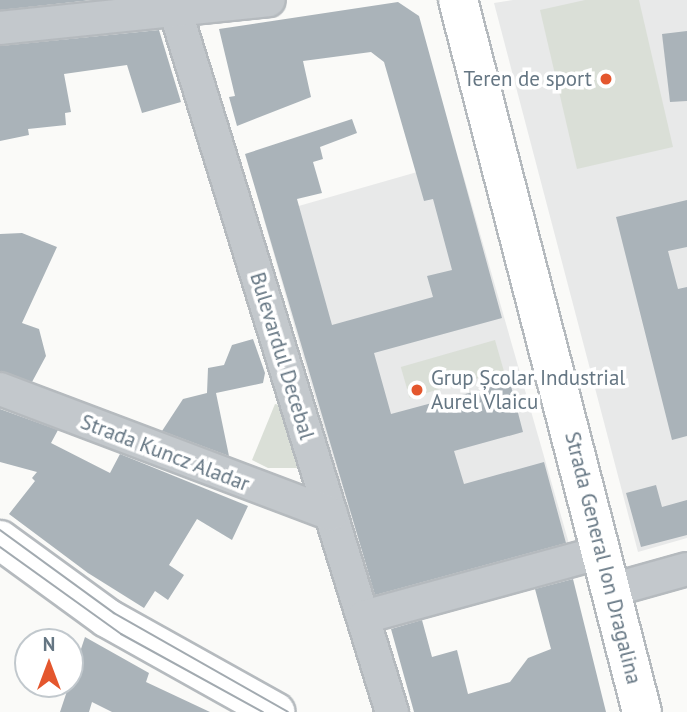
<!DOCTYPE html>
<meta charset="utf-8">
<style>
body{margin:0}
#map{position:relative;width:687px;height:712px;overflow:hidden;background:#fafaf8;font-family:"PT Sans",sans-serif}
div>[style]{position:absolute}
.built>*{inset:0;background:#e8e9e9;transform-origin:0 0}
.green>*{inset:0;background:#dadfd7;transform-origin:0 0}
.building>*{inset:0;background:#aab3b9}
.roads{filter:drop-shadow(2px 0 #b5babe) drop-shadow(-2px 0 #b5babe) drop-shadow(0 2px #b5babe) drop-shadow(0 -2px #b5babe)}
.minor>*{height:32px;margin:-16px;padding:0 16px;transform-origin:16px;border-radius:16px;background:#c3c8cc}
.major>*{height:38px;margin:-19px;padding:0 19px;transform-origin:19px;border-radius:19px;background:#fff}
.tram>*{height:2px;margin:-1px;padding:0 1px;transform-origin:1px;border-radius:1px;background:#a2aab0}
.dots>*{width:19px;height:19px;translate:-50% -50%;box-sizing:border-box;border:4px solid #fff;border-radius:50%}
span{translate:-50% -50%;white-space:nowrap;text-align:center;line-height:1.15;-webkit-text-stroke:7px #fff;paint-order:stroke}
.poi-label{font-size:21px;color:#657683}
.right{translate:-100% -50%;text-align:right}
.left{translate:0 -50%;text-align:left}
.street-label{font-size:21px;color:#657683}
.north{position:absolute;left:14px;top:628px;width:70px;height:70px;box-sizing:border-box;background:#fff;border:2px solid #c1c8cd;border-radius:50%;rotate:0deg;font-size:19px;font-weight:700;line-height:28px;text-align:center;color:#657683}
.north::after{content:'';display:block;margin:auto;width:24px;height:32px;background:#e4572e;clip-path:polygon(50% 0,100% 100%,50% 72%,0 100%)}
</style>
<div id="map">
<div class="built">
<i style="clip-path:polygon(513px 0,687px 0,687px 538px,638px 552px,494px 3px)"></i>
<i style="left:459px;top:160px;width:399px;height:204px;rotate:74deg"></i>
</div>
<div class="green">
<i style="clip-path:polygon(585px 0,639px 0,673px 147px,577px 169px,540px 10px)"></i>
<i style="left:495px;top:340px;width:32px;height:98px;rotate:74deg"></i>
<i style="clip-path:polygon(275px 404px,280px 405px,300px 468px,268px 468px,252px 460px)"></i>
</div>
<div class="building">
<i style="clip-path:polygon(0 0,92px 0,0 10px)"></i>
<i style="clip-path:polygon(398px 2px,419px 16px,502px 318px,374px 353px,391px 414px,510px 382px,523px 432px,454px 451px,464px 484px,544px 462px,566px 543px,375px 595px,245px 154px,352px 119px,357px 133px,320px 147px,323px 159px,313px 162px,322px 193px,297px 199px,332px 325px,433px 297px,427px 276px,452px 270px,433px 199px,424px 201px,384px 62px,371px 52px,303px 61px,311px 97px,237px 126px,229px 97px,235px 96px,219px 29px)"></i>
<i style="clip-path:polygon(159px 30px,181px 102px,142px 113px,127px 65px,64px 74px,71px 112px,65px 113px,66px 125px,28px 129px,29px 135px,0 141px,0 46px)"></i>
<i style="clip-path:polygon(687px 31px,687px 101px,670px 102px,662px 34px)"></i>
<i style="clip-path:polygon(687px 200px,687px 247px,668px 251px,678px 289px,687px 287px,687px 436px,672px 440px,616px 217px)"></i>
<i style="clip-path:polygon(22px 233px,57px 247px,22px 323px,39px 329px,46px 356px,32px 382px,0 371px,0 234px)"></i>
<i style="clip-path:polygon(253px 339px,265px 373px,263px 383px,216px 393px,229px 456px,162px 431px,183px 399px,207px 393px,208px 368px,224px 365px,232px 345px)"></i>
<i style="clip-path:polygon(0 409px,58px 430px,51px 443px,110px 473px,120px 454px,248px 506px,232px 540px,197px 519px,169px 565px,184px 575px,168px 600px,155px 591px,144px 608px,88px 573px,9px 514px,35px 481px,32px 478px,37px 472px,0 462px)"></i>
<i style="clip-path:polygon(656px 485px,662px 507px,687px 500px,687px 535px,641px 547px,626px 493px)"></i>
<i style="clip-path:polygon(573px 579px,606px 712px,414px 712px,391px 629px,422px 620px,432px 657px,457px 650px,468px 694px,510px 682px,528px 658px,551px 649px,535px 589px)"></i>
<i style="clip-path:polygon(85px 637px,149px 673px,146px 682px,210px 712px,112px 712px,92px 702px,89px 712px,60px 712px)"></i>
</div>
<div class="roads">
<div class="minor">
<i style="left:172px;top:0;width:745px;rotate:72.83deg"></i>
<i style="left:0;top:28px;width:270px;rotate:-5.9deg"></i>
<i style="left:0;top:389px;width:354px;rotate:20.7deg"></i>
<i style="left:612px;top:590px;width:78px;rotate:-15.6deg"></i>
<i style="left:364px;top:617px;width:246px;rotate:-15.3deg"></i>
</div>
<div class="major">
<i style="left:458px;top:0;width:735px;rotate:75.51deg"></i>
<i style="left:0;top:540px;width:132px;rotate:36.1deg"></i>
<i style="left:107px;top:618px;width:193px;rotate:29.2deg"></i>
</div>
</div>
<div class="tram">
<i style="left:0;top:530px;width:141px;rotate:36.1deg"></i>
<i style="left:114px;top:613px;width:200px;rotate:29.6deg"></i>
<i style="left:0;top:547px;width:149px;rotate:35.7deg"></i>
<i style="left:121px;top:634px;width:162px;rotate:28.8deg"></i>
</div>
<div class="dots">
<i style="left:606px;top:79px;background:#e4572e"></i>
<i style="left:417px;top:390px;background:#e4572e"></i>
</div>
<div class="poi-label">
<span class="right" style="left:592px;top:79px">Teren de sport</span>
<span class="left" style="left:431px;top:390px">Grup Școlar Industrial<br>Aurel Vlaicu</span>
</div>
<div class="street-label">
<span style="left:282px;top:356px;rotate:73deg">Bulevardul Decebal</span>
<span style="left:165px;top:453px;rotate:21deg">Strada Kuncz Aladar</span>
<span style="left:603px;top:558px;rotate:76deg">Strada General Ion Dragalina</span>
</div>
<div class="north">N</div>
</div>
